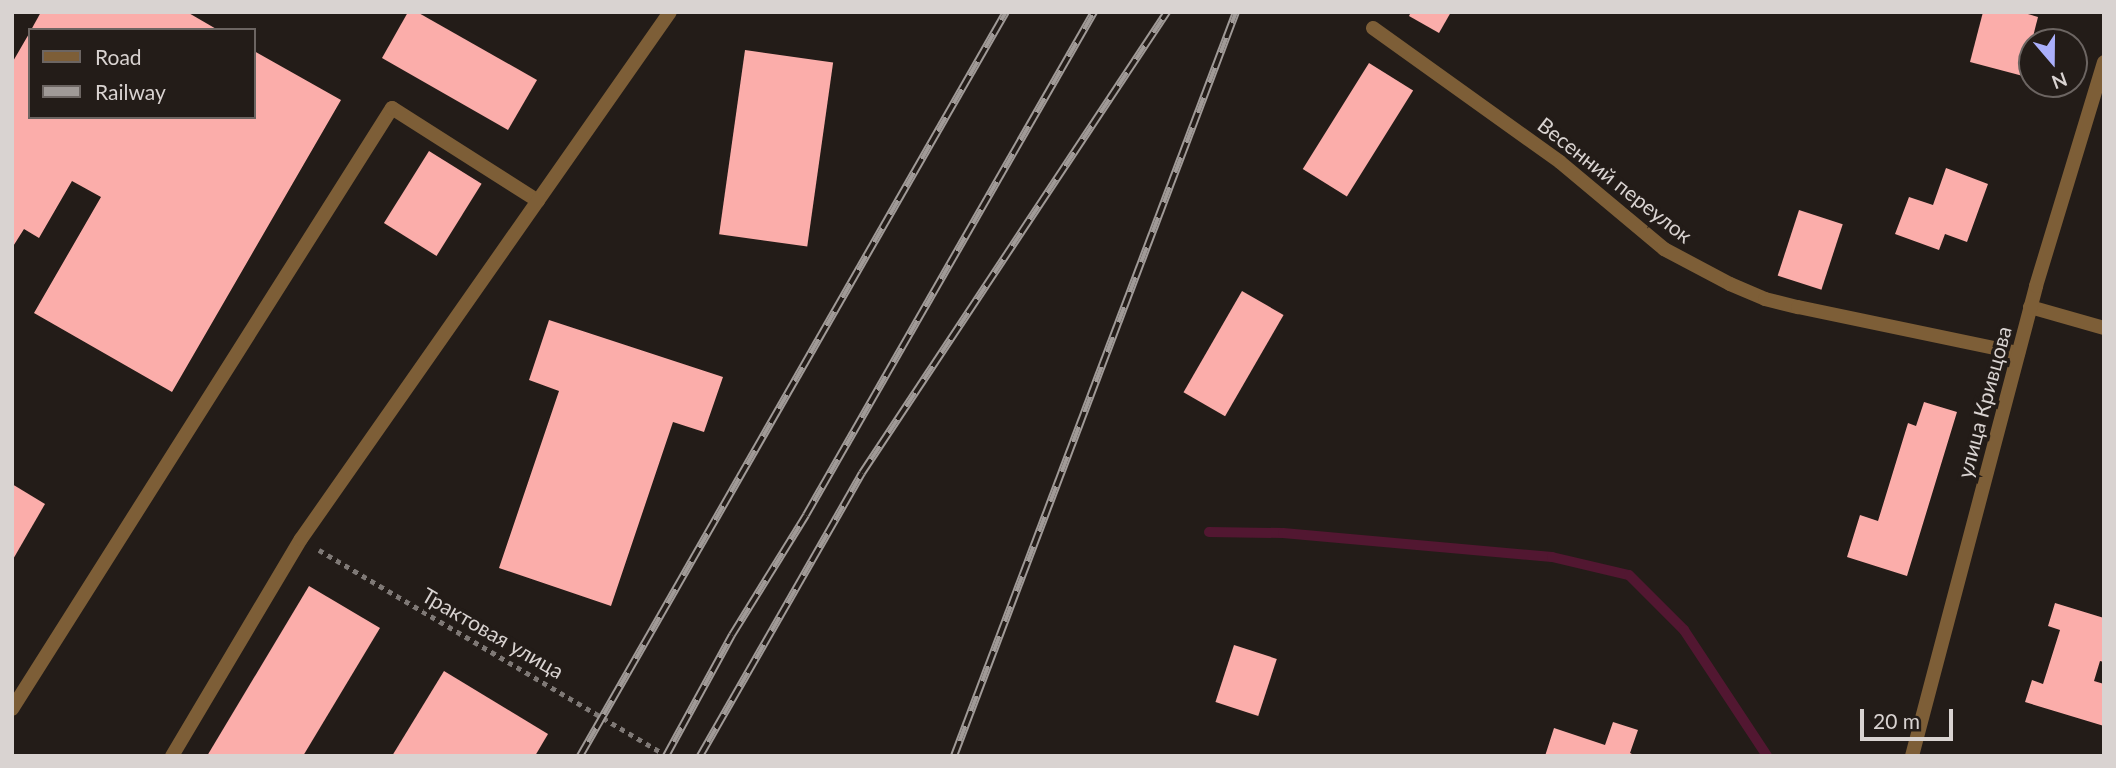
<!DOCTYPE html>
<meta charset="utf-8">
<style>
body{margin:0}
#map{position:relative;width:2116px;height:768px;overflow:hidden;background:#231c18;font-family:Lato,sans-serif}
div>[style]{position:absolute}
.stream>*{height:10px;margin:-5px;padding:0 5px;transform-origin:5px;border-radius:5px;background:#521731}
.building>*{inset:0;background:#fbadaa;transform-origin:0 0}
.path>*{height:4.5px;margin-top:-2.25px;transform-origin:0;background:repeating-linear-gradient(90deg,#7f7976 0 5px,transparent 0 10px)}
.service>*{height:14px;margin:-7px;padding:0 7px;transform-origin:7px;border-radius:7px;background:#7d5e37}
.minor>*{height:14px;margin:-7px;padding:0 7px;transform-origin:7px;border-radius:7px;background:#7d5e37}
.rail>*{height:8px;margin-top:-4px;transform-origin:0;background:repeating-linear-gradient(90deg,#231c18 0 16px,#a09a97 0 32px);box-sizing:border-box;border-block:2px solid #a09a97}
span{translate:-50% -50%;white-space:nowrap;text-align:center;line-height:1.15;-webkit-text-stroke:7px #231c18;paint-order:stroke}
.street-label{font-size:21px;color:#d9d3d1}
.frame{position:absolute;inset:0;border:14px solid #d9d3d1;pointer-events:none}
.legend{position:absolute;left:28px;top:28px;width:228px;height:91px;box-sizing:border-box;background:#231c18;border:2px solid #6c6562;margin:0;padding:9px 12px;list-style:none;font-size:21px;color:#d9d3d1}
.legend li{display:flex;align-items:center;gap:14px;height:35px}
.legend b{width:35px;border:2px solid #6c6562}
.north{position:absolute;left:2018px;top:28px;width:70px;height:70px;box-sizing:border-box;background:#231c18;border:2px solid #6c6562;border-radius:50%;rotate:160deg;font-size:19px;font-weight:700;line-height:28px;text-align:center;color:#d9d3d1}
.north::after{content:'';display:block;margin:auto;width:24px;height:32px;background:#aaaffb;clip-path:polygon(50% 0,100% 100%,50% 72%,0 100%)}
.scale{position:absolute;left:1860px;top:709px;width:93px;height:32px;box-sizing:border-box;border:4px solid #d9d3d1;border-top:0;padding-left:9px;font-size:21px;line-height:24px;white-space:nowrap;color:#d9d3d1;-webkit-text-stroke:5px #231c18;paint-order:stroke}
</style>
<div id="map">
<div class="stream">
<i style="left:1209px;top:532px;width:74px;rotate:0.8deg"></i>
<i style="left:1283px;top:533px;width:270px;rotate:5.1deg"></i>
<i style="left:1552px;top:557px;width:79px;rotate:13.2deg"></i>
<i style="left:1629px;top:575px;width:78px;rotate:45deg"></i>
<i style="left:1684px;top:630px;width:151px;rotate:56.6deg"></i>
</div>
<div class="building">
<i style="clip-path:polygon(41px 12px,187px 12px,218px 30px,31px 30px)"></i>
<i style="clip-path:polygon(408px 12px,417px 12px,537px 80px,508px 130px,382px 58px)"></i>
<i style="clip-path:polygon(1411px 12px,1451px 12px,1439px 33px,1409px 16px)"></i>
<i style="clip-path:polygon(1983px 12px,2021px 12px,2038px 17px,2023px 76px,1970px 62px)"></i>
<i style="clip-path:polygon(30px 32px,30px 117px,254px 117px,254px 51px,341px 100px,172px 392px,34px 313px,101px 197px,72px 181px,39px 238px,24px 229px,12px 248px,12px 63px)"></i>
<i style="left:745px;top:50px;width:89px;height:186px;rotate:8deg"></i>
<i style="left:1369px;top:63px;width:52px;height:125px;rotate:32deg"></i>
<i style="left:429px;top:151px;width:62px;height:85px;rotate:32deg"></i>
<i style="clip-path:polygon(1946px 168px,1988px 184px,1967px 242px,1945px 234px,1939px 250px,1895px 234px,1909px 197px,1933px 205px)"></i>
<i style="left:1799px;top:210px;width:46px;height:69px;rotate:18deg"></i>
<i style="left:1242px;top:291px;width:48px;height:117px;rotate:30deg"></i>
<i style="clip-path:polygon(549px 320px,723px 377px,704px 432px,673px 422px,611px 606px,499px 568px,559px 391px,529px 380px)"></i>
<i style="clip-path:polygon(1924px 402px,1957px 412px,1907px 576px,1847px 557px,1860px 515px,1878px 521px,1908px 423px,1916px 426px)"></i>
<i style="clip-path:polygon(12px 484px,45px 504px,12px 561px)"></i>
<i style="clip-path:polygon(309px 586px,380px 628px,303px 756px,207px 756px)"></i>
<i style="clip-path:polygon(2055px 603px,2104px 618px,2104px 662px,2100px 661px,2094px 681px,2104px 684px,2104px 726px,2025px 702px,2032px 680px,2043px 684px,2060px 630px,2048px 626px)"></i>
<i style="left:1234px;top:645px;width:45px;height:60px;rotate:18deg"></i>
<i style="clip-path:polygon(444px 671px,548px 734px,535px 756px,392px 756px)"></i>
<i style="clip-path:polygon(1613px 722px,1638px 730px,1630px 753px,1636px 756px,1545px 756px,1554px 728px,1605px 745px)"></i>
</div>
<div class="path">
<i style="left:319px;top:550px;width:405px;rotate:30.6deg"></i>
</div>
<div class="service">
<i style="left:1373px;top:28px;width:230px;rotate:35.6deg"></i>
<i style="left:1560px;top:162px;width:136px;rotate:39.9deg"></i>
<i style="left:1664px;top:249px;width:75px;rotate:27.9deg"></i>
<i style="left:1730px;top:284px;width:38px;rotate:23deg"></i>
<i style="left:1765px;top:299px;width:34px;rotate:14deg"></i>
<i style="left:1798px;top:307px;width:225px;rotate:11.8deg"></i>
<i style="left:2030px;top:307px;width:77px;rotate:15.8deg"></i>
<i style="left:12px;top:709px;width:711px;rotate:-57.7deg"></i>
<i style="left:392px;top:108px;width:173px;rotate:32.5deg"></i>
<i style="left:172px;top:756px;width:252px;rotate:-59.3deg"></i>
<i style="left:301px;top:539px;width:643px;rotate:-55deg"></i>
</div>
<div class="minor">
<i style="left:1912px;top:756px;width:486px;rotate:-75.2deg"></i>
<i style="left:2036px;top:286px;width:234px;rotate:-73.1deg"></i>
</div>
<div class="rail">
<i style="left:580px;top:756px;width:857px;rotate:-60.21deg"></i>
<i style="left:666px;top:756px;width:138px;rotate:-61.4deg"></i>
<i style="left:732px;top:635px;width:141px;rotate:-58.3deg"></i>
<i style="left:806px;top:515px;width:580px;rotate:-60.21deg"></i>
<i style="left:700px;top:756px;width:326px;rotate:-60.2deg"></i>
<i style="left:862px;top:473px;width:553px;rotate:-56.51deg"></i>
<i style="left:954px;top:756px;width:796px;rotate:-69.24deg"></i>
</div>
<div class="street-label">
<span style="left:1615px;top:180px;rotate:38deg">Весенний переулок</span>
<span style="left:1984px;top:402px;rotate:-75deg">улица Кривцова</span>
<span style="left:493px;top:633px;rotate:30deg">Трактовая улица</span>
</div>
<div class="frame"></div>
<ul class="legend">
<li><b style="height:9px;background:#7d5e37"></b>Road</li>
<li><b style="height:9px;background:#a09a97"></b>Railway</li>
</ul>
<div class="north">N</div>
<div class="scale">20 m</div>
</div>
